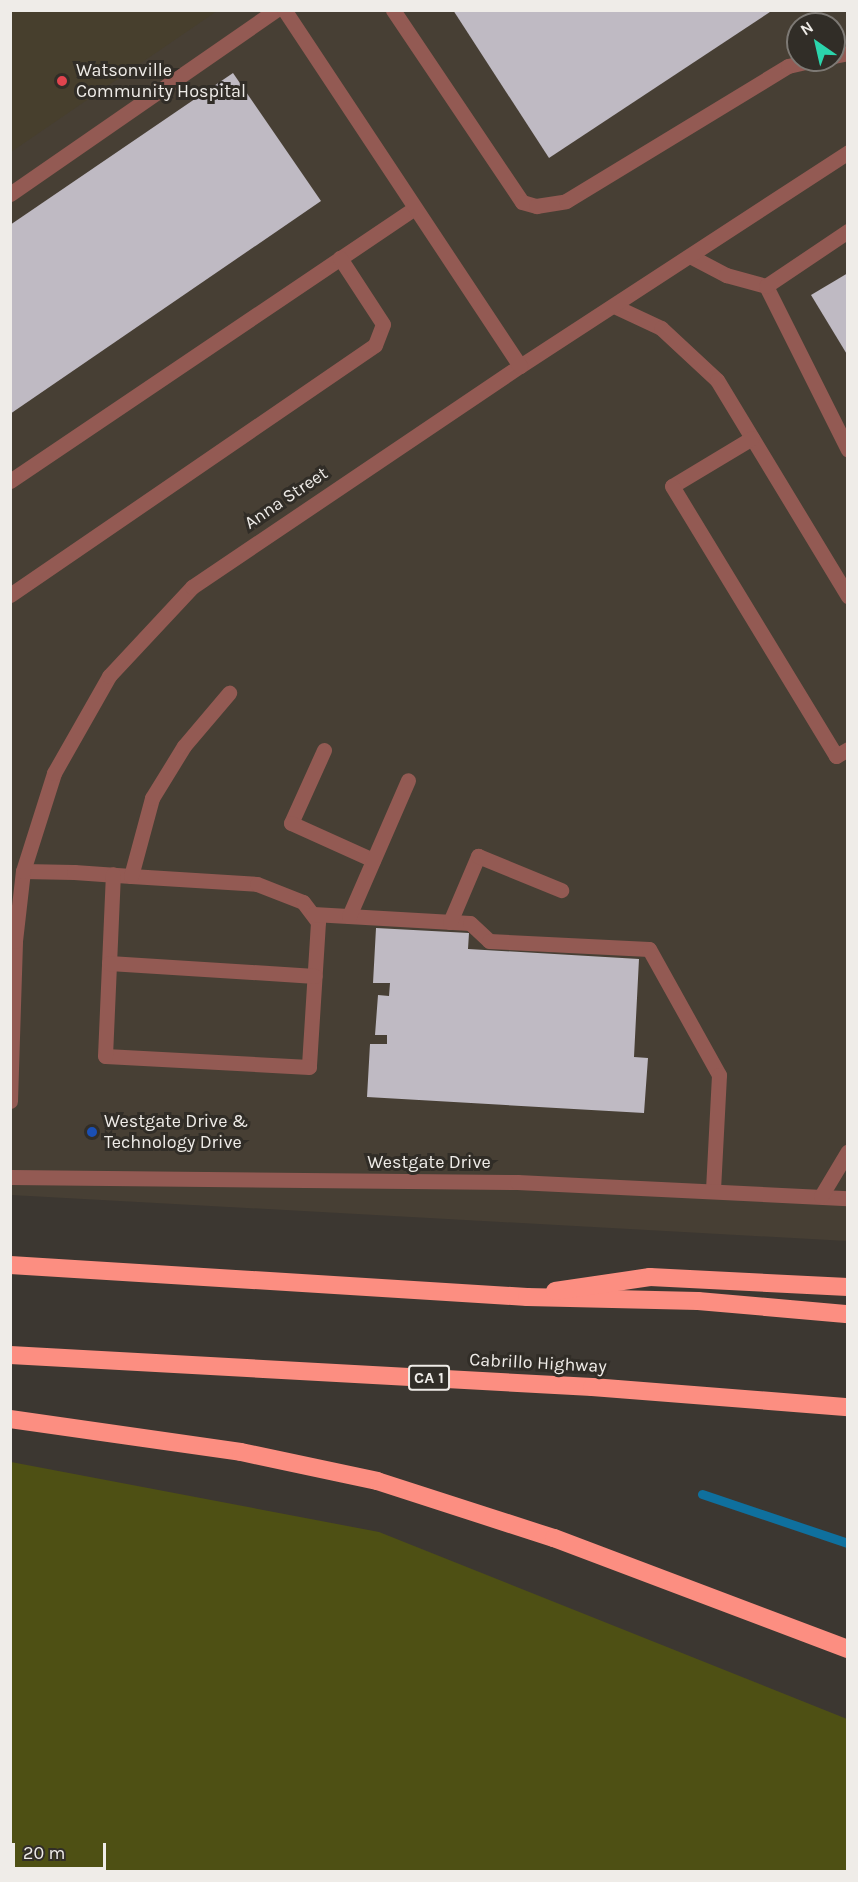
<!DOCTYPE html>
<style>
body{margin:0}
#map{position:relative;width:858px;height:1882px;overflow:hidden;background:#3c3731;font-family:Karla,sans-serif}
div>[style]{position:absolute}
.built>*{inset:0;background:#473f34}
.medical>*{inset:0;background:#473f2d}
.green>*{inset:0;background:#4e5014}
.stream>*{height:9px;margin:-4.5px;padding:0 4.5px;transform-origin:4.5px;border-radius:4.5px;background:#0f709e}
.building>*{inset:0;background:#bfbac3}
.minor>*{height:15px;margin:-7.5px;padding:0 7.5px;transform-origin:7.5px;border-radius:7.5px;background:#935a53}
.highway>*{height:18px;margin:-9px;padding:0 9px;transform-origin:9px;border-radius:9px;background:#fc8e81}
.dots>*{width:16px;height:16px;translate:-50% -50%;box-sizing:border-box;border:3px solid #312d27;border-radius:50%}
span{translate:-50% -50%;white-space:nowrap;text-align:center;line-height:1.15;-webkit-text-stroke:6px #312d27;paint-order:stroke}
.shield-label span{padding:2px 4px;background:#312d27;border:2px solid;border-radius:4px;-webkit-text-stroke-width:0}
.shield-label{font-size:16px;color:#efece8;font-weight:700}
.poi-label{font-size:18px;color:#efece8}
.left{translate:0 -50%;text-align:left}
.street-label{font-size:18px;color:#efece8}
.frame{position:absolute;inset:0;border:12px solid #efece8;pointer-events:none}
.north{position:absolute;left:786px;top:12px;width:60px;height:60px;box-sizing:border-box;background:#312d27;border:2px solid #7d7974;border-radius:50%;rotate:326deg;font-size:16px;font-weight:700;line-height:24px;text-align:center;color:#efece8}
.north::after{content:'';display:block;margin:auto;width:21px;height:27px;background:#2bd5ac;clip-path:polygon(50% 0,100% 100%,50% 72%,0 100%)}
.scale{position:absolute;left:12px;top:1843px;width:94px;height:27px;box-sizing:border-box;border:3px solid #efece8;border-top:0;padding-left:8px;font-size:18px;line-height:21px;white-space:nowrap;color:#efece8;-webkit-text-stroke:4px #312d27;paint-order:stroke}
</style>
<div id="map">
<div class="built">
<i style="clip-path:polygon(evenodd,10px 11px,847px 11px,847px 1241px,11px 1195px,10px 11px,798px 24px,834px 24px,834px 60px,798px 60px,798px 24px)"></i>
</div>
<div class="medical">
<i style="clip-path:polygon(11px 10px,217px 10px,217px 11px,11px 152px)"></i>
</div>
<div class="green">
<i style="clip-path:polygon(11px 1462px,379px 1532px,847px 1719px,847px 1871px,11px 1871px)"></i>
</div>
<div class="stream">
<i style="left:702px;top:1494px;width:154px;rotate:18.6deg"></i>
</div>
<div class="building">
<i style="clip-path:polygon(453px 10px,773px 10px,549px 158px)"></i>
<i style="clip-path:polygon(233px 73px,321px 201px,10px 414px,10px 225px)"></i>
<i style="clip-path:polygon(848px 273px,848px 356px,811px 295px)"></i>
<i style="clip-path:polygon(376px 928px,469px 933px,468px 949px,639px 959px,634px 1057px,648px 1058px,644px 1113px,367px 1097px,370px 1044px,387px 1044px,387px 1035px,375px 1035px,378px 995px,389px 996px,390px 983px,373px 983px)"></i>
</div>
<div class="minor">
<i style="left:393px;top:10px;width:231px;rotate:56.1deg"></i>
<i style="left:522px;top:202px;width:15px;rotate:16deg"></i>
<i style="left:536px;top:206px;width:30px;rotate:-9deg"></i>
<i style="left:566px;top:201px;width:260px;rotate:-31.3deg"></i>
<i style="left:788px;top:66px;width:27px;rotate:-13deg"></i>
<i style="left:834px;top:56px;width:14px;rotate:-12deg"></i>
<i style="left:10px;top:194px;width:323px;rotate:-34.7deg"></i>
<i style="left:690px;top:256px;width:41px;rotate:27.8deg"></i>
<i style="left:726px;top:275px;width:41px;rotate:15.4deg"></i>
<i style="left:766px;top:286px;width:183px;rotate:63.4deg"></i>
<i style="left:766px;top:286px;width:99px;rotate:-33.9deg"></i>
<i style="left:614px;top:306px;width:52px;rotate:25.1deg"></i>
<i style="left:661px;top:328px;width:76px;rotate:42.9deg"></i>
<i style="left:717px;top:380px;width:253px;rotate:58.8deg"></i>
<i style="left:520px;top:366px;width:392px;rotate:-33.1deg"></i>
<i style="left:752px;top:438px;width:93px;rotate:149deg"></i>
<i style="left:672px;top:486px;width:316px;rotate:58.7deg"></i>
<i style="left:836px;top:756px;width:14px;rotate:-30deg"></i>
<i style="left:10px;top:481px;width:488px;rotate:-34deg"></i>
<i style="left:10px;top:595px;width:442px;rotate:-34.4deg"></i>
<i style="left:375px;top:345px;width:22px;rotate:-69deg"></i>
<i style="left:383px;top:324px;width:79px;rotate:-123.1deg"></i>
<i style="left:324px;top:750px;width:80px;rotate:114.3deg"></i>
<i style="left:291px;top:823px;width:90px;rotate:24.3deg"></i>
<i style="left:23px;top:871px;width:51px;rotate:1.1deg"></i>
<i style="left:74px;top:872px;width:57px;rotate:4deg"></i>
<i style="left:131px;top:876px;width:126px;rotate:3.6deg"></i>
<i style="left:257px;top:884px;width:49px;rotate:21.4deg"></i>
<i style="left:303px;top:902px;width:25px;rotate:53deg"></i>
<i style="left:318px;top:922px;width:145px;rotate:93.6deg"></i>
<i style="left:309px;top:1067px;width:204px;rotate:-176.9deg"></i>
<i style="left:105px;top:1056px;width:182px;rotate:-87.5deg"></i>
<i style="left:131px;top:876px;width:81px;rotate:-74.9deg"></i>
<i style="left:152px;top:798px;width:61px;rotate:-58.4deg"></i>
<i style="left:184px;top:746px;width:70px;rotate:-49.7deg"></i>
<i style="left:313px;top:914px;width:157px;rotate:3.3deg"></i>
<i style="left:470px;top:923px;width:26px;rotate:43deg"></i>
<i style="left:489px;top:941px;width:160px;rotate:2.9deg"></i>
<i style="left:649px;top:949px;width:144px;rotate:60.9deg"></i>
<i style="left:719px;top:1075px;width:114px;rotate:93deg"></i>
<i style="left:349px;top:916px;width:148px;rotate:-66.5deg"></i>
<i style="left:450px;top:922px;width:72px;rotate:-67deg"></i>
<i style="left:478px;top:856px;width:90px;rotate:22.3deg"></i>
<i style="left:109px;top:963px;width:206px;rotate:3.6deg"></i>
<i style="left:10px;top:1101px;width:160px;rotate:-88.2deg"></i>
<i style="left:15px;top:941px;width:70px;rotate:-83.5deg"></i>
<i style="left:23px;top:871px;width:103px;rotate:-72.4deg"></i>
<i style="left:54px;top:773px;width:112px;rotate:-60.4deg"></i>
<i style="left:109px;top:676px;width:122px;rotate:-47deg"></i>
<i style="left:192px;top:587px;width:396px;rotate:-34deg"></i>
<i style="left:520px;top:366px;width:427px;rotate:-123.5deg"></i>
<i style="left:10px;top:1177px;width:507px;rotate:0.57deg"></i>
<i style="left:517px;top:1182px;width:331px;rotate:2.8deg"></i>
<i style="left:821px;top:1196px;width:52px;rotate:-59deg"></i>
</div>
<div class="highway">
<i style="left:10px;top:1265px;width:518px;rotate:3.54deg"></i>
<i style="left:527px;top:1297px;width:171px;rotate:1.3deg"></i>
<i style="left:698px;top:1301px;width:151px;rotate:5deg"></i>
<i style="left:555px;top:1291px;width:96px;rotate:-8.4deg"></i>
<i style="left:650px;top:1277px;width:198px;rotate:2.9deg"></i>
<i style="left:10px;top:1355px;width:583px;rotate:3.15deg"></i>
<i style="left:592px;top:1387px;width:257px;rotate:4.5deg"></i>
<i style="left:10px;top:1419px;width:233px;rotate:8.1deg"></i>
<i style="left:241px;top:1452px;width:139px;rotate:12deg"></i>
<i style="left:377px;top:1481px;width:186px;rotate:17.9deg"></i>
<i style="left:554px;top:1538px;width:314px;rotate:20.7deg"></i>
</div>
<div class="dots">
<i style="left:62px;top:81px;background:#e0444e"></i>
<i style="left:92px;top:1132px;background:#1a4fb4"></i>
</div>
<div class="shield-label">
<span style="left:429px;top:1378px">CA 1</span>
</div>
<div class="poi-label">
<span class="left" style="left:76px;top:81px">Watsonville<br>Community Hospital</span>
<span class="left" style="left:104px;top:1132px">Westgate Drive &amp;<br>Technology Drive</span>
</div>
<div class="street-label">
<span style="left:286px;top:498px;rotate:-34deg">Anna Street</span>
<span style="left:429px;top:1162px">Westgate Drive</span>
<span style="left:538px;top:1363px;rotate:3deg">Cabrillo Highway</span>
</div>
<div class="frame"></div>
<div class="north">N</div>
<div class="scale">20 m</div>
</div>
